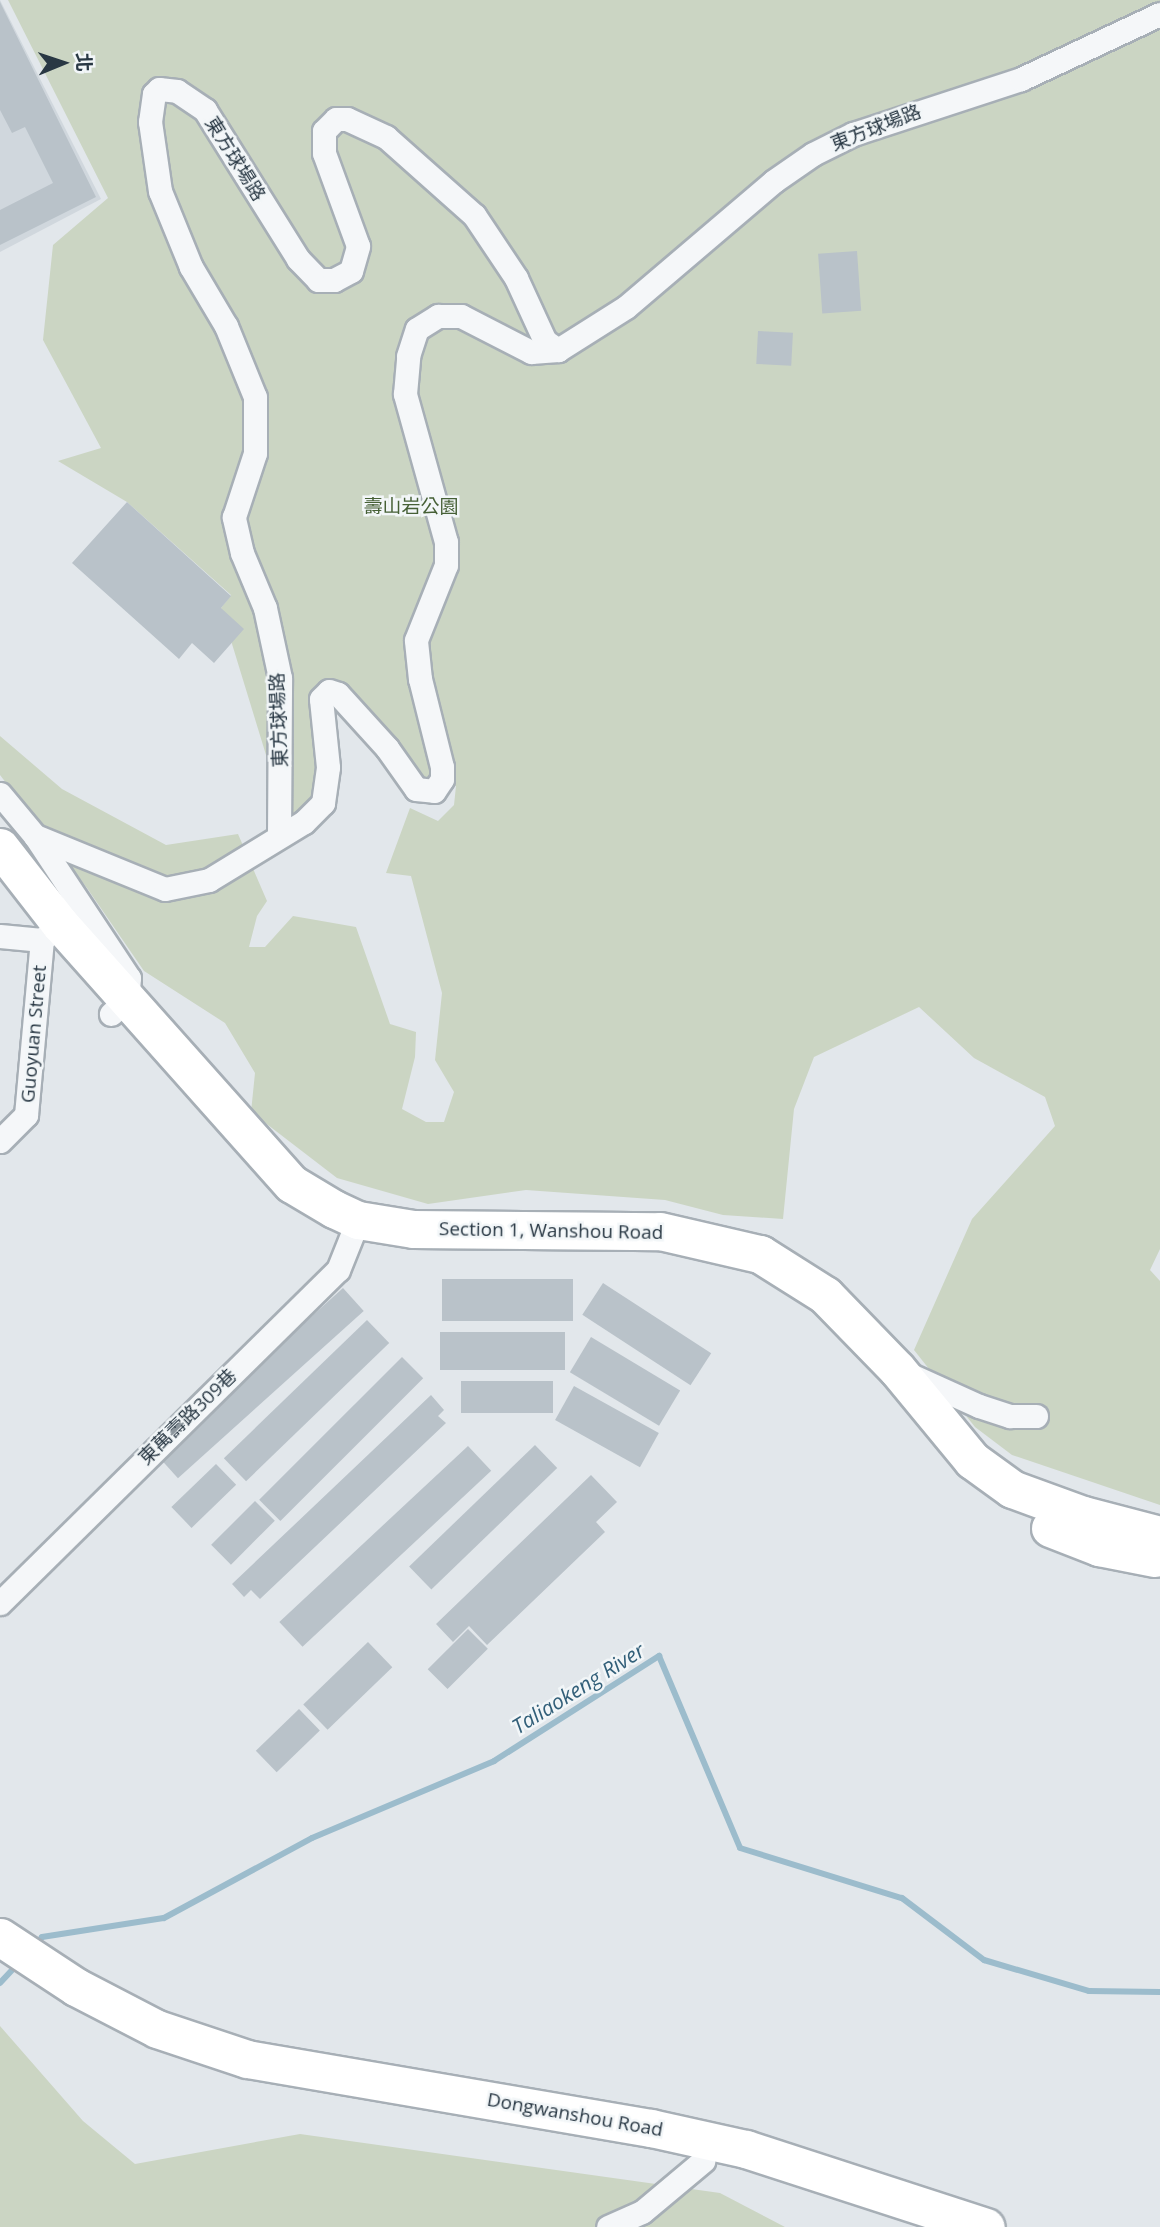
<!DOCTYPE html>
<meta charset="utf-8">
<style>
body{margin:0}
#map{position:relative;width:1160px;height:2227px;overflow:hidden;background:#e2e7eb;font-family:"Open Sans","Noto Sans TC",sans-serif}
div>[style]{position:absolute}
.built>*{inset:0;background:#d0d7dd}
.green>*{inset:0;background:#cbd5c3}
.stream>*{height:6px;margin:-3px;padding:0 3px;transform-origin:3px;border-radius:3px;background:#9cbccc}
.building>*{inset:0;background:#b9c2c9;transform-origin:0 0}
.roads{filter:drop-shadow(2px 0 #a7afb6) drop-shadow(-2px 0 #a7afb6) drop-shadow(0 2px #a7afb6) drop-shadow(0 -2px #a7afb6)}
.street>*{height:23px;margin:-11.5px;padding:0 11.5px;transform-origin:11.5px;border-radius:11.5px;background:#f5f7f9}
.primary>*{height:37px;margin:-18.5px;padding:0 18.5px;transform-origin:18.5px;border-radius:18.5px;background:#fff}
span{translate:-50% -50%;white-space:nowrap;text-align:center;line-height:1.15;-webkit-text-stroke:5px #f2f6f8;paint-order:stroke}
.street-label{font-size:19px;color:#293844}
.park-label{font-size:19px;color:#466036}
.water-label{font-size:21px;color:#325f79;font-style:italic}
.north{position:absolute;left:28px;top:28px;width:70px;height:70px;-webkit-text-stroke:5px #f2f6f8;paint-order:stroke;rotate:88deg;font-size:19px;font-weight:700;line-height:28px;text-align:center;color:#293844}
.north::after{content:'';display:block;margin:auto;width:24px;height:32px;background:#293844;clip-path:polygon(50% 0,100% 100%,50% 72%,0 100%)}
</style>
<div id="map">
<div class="built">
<i style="clip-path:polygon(0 0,101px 199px,0 252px)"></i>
</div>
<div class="green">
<i style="clip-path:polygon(8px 0,1160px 0,1160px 1249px,1150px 1270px,1160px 1281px,1160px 1505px,1012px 1455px,975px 1427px,914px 1350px,972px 1219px,1055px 1126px,1045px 1097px,974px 1058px,919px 1007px,814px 1057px,794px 1109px,783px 1219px,723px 1215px,665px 1200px,526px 1190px,428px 1204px,337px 1178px,251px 1112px,255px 1073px,225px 1023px,144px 971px,87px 888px,0 775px,0 736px,62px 789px,166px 845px,238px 834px,267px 901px,257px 916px,249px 947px,265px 947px,293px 916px,356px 927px,390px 1024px,416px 1032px,415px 1057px,402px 1109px,426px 1122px,444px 1122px,454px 1092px,435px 1060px,442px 993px,411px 876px,386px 873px,410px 808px,438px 821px,454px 805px,456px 786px,434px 791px,329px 691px,327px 789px,289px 830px,221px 608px,231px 595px,127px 502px,58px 461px,101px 448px,43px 340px,53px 245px,108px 198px)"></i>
<i style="clip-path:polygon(0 2026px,83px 2121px,135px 2164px,300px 2134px,720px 2193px,785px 2227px,0 2227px)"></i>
</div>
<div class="stream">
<i style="left:35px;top:1946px;width:11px;rotate:-52deg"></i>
<i style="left:42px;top:1937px;width:123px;rotate:-8.9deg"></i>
<i style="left:164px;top:1918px;width:168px;rotate:-28.4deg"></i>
<i style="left:312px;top:1838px;width:198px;rotate:-22.9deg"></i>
<i style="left:494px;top:1761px;width:196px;rotate:-32.5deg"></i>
<i style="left:659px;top:1656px;width:208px;rotate:67.1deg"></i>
<i style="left:740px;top:1848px;width:170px;rotate:17.2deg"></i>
<i style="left:902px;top:1898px;width:103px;rotate:37.1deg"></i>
<i style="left:984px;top:1960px;width:109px;rotate:16.4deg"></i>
<i style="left:1089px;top:1991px;width:71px;rotate:0.8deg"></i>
<i style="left:0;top:1983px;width:26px;rotate:-47deg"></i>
</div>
<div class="building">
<i style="clip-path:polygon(0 2px,96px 197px,0 245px,0 210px,53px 183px,25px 127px,12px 133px,0 110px)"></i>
<i style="left:857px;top:251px;width:60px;height:39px;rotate:86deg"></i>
<i style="left:758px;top:331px;width:35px;height:33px;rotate:3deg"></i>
<i style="clip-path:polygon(127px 502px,231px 596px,221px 608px,244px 629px,214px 663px,192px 643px,179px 659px,72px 563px)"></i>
<i style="left:573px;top:1279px;width:42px;height:131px;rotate:90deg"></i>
<i style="left:603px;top:1283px;width:129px;height:38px;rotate:33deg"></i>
<i style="left:343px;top:1288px;width:31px;height:250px;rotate:48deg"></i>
<i style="left:367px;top:1320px;width:32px;height:199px;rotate:46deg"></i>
<i style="left:565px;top:1332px;width:38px;height:125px;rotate:90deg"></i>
<i style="left:591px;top:1337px;width:104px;height:41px;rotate:31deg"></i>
<i style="left:402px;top:1357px;width:30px;height:202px;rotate:45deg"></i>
<i style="left:553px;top:1381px;width:32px;height:92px;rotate:90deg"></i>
<i style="left:574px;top:1386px;width:97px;height:39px;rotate:29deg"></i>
<i style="clip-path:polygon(431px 1395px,444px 1410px,438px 1416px,446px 1423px,260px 1599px,251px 1590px,244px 1597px,232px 1584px)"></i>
<i style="left:535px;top:1445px;width:32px;height:175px;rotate:46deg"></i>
<i style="left:468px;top:1446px;width:34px;height:258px;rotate:47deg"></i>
<i style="left:216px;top:1464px;width:29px;height:62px;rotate:46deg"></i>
<i style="clip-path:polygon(591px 1475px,617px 1502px,596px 1522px,605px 1532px,487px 1645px,469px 1626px,453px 1642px,436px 1624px)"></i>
<i style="left:255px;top:1501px;width:28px;height:62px;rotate:45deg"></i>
<i style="left:468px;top:1629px;width:28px;height:57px;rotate:45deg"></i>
<i style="left:368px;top:1642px;width:35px;height:90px;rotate:46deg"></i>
<i style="left:299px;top:1709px;width:30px;height:60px;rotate:46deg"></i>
</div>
<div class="roads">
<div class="street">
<i style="left:0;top:794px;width:55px;rotate:50.2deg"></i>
<i style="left:35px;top:836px;width:170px;rotate:56.5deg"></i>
<i style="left:129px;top:978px;width:21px;rotate:95deg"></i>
<i style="left:127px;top:999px;width:22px;rotate:137deg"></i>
<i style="left:279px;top:835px;width:157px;rotate:-89.6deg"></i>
<i style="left:280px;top:678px;width:72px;rotate:-102.1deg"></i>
<i style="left:265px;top:608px;width:60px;rotate:-112.7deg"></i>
<i style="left:242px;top:553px;width:37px;rotate:-103deg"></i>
<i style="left:234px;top:517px;width:67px;rotate:-71.8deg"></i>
<i style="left:255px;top:453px;width:56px;rotate:-90deg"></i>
<i style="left:255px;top:397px;width:77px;rotate:-112.2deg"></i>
<i style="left:226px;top:326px;width:69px;rotate:-120.7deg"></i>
<i style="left:191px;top:267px;width:82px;rotate:-112.2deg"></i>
<i style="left:160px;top:191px;width:70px;rotate:-98.2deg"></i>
<i style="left:150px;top:122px;width:28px;rotate:-82deg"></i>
<i style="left:154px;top:94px;width:7px;rotate:-45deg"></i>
<i style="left:159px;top:89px;width:18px;rotate:6deg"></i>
<i style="left:177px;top:91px;width:34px;rotate:34deg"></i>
<i style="left:205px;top:110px;width:176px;rotate:58deg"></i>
<i style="left:298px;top:259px;width:29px;rotate:46deg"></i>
<i style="left:318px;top:280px;width:16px"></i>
<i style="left:334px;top:280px;width:19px;rotate:-28deg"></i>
<i style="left:351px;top:271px;width:26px;rotate:-74deg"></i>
<i style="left:358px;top:246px;width:99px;rotate:-110.1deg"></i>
<i style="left:324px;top:153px;width:22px;rotate:-90deg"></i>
<i style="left:324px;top:131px;width:17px;rotate:-45deg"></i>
<i style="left:336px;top:119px;width:11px"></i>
<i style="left:347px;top:119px;width:43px;rotate:24.8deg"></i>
<i style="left:386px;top:137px;width:118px;rotate:41.6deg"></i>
<i style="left:474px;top:215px;width:76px;rotate:56.3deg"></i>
<i style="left:516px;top:278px;width:69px;rotate:65.3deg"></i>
<i style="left:545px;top:341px;width:16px;rotate:35deg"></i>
<i style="left:35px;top:836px;width:140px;rotate:22.2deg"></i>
<i style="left:165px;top:889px;width:45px;rotate:-11.6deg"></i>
<i style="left:209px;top:880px;width:111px;rotate:-31.4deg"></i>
<i style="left:304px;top:822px;width:27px;rotate:-45deg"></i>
<i style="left:323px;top:803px;width:36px;rotate:-82deg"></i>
<i style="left:328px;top:767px;width:68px;rotate:-95.9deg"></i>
<i style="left:321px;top:699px;width:11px;rotate:-45deg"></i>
<i style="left:329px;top:691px;width:9px;rotate:18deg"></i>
<i style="left:338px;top:694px;width:73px;rotate:47.8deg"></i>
<i style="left:387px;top:748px;width:50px;rotate:54.7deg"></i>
<i style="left:416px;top:789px;width:18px;rotate:6deg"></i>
<i style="left:434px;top:791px;width:14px;rotate:-56deg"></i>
<i style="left:442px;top:779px;width:12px;rotate:-90deg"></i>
<i style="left:442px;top:767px;width:91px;rotate:-104deg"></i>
<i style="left:420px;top:679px;width:39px;rotate:-96deg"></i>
<i style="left:416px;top:640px;width:81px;rotate:-68.2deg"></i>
<i style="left:446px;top:565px;width:23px;rotate:-90deg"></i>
<i style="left:446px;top:542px;width:154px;rotate:-105.5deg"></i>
<i style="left:405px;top:394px;width:38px;rotate:-85deg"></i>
<i style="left:408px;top:356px;width:28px;rotate:-72deg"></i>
<i style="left:417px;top:329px;width:25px;rotate:-32deg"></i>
<i style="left:438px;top:316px;width:23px"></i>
<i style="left:461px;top:316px;width:79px;rotate:27.2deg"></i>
<i style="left:531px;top:352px;width:27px;rotate:-4deg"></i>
<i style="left:558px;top:350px;width:80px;rotate:-32.3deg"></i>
<i style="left:626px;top:307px;width:194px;rotate:-40.4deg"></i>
<i style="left:774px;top:181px;width:47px;rotate:-34.7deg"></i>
<i style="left:813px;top:154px;width:45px;rotate:-26.6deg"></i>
<i style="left:853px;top:134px;width:177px;rotate:-18.1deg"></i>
<i style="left:1021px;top:79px;width:153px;rotate:-25.1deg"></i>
<i style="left:0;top:936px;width:42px;rotate:5.4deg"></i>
<i style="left:0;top:1141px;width:37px;rotate:-45deg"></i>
<i style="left:26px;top:1115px;width:176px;rotate:-84.8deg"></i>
<i style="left:42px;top:940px;width:24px;rotate:-42deg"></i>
<i style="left:906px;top:1373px;width:80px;rotate:24.3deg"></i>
<i style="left:979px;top:1406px;width:33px;rotate:18deg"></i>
<i style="left:1010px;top:1416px;width:26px"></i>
<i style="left:0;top:1603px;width:474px;rotate:-44.6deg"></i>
<i style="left:338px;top:1270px;width:54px;rotate:-68.2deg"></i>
<i style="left:608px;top:2227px;width:37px;rotate:-24deg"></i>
<i style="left:642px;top:2212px;width:80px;rotate:-39.9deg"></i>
</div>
<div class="primary">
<i style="left:0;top:847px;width:98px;rotate:52.1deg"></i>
<i style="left:60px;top:924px;width:348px;rotate:48.3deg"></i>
<i style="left:292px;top:1184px;width:49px;rotate:30.8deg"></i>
<i style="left:334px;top:1209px;width:26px;rotate:25deg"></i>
<i style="left:358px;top:1220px;width:56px;rotate:9.3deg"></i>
<i style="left:413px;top:1229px;width:247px;rotate:0.5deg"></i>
<i style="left:660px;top:1231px;width:103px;rotate:13deg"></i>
<i style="left:760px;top:1254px;width:77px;rotate:32.2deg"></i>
<i style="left:825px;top:1295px;width:103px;rotate:45.8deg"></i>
<i style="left:897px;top:1369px;width:118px;rotate:50.5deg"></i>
<i style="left:972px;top:1460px;width:49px;rotate:35.9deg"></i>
<i style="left:1012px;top:1489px;width:76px;rotate:20.1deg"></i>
<i style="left:1083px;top:1515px;width:80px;rotate:14.6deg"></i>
<i style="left:1050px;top:1528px;width:53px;rotate:21.2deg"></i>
<i style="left:1099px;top:1547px;width:57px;rotate:11.1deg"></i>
<i style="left:0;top:1937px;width:91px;rotate:33.3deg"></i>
<i style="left:76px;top:1987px;width:91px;rotate:27.4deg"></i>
<i style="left:157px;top:2029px;width:95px;rotate:18.4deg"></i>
<i style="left:247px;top:2059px;width:410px;rotate:9.7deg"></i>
<i style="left:651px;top:2128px;width:97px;rotate:12.5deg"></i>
<i style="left:746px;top:2149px;width:252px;rotate:18deg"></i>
</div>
</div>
<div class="street-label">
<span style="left:876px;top:128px;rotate:-21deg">東方球場路</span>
<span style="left:235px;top:159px;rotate:58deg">東方球場路</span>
<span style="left:279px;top:720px;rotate:-92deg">東方球場路</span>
<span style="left:34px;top:1034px;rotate:-85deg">Guoyuan Street</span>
<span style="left:551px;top:1231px;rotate:1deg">Section 1, Wanshou Road</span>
<span style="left:188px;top:1417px;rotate:-44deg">東萬壽路309巷</span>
<span style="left:575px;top:2115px;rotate:10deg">Dongwanshou Road</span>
</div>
<div class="park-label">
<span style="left:411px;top:507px">壽山岩公園</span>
</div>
<div class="water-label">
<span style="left:578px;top:1688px;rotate:-32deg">Taliaokeng River</span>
</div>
<div class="north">北</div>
</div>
